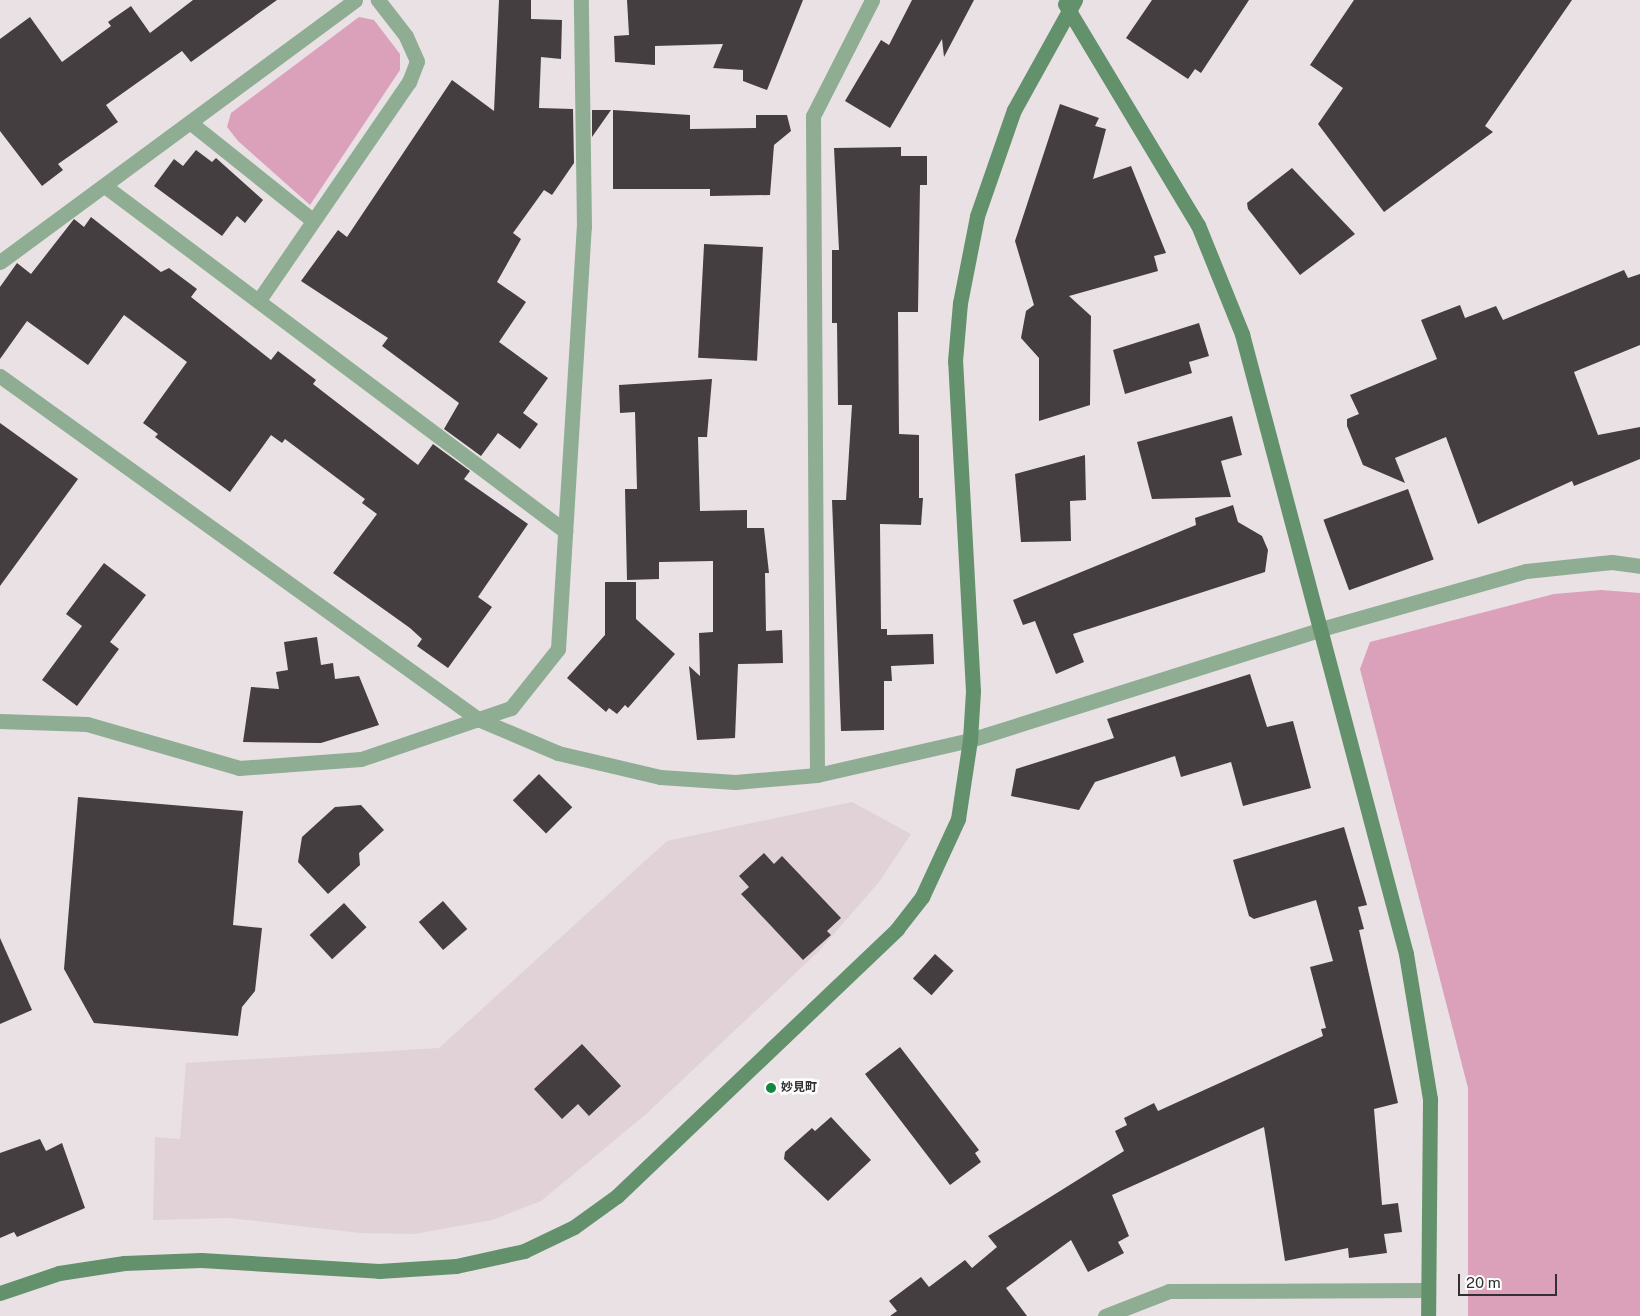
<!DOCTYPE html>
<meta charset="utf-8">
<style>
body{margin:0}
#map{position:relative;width:1640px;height:1316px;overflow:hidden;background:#e9e1e4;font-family:"Public Sans","Noto Sans JP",sans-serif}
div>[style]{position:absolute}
.built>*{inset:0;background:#e1d2d8}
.green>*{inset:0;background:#dba1bb}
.building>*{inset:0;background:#443e40;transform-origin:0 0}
.street>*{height:15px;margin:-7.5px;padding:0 7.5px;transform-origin:7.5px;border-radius:7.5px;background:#8ead93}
.secondary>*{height:15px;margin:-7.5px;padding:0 7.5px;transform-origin:7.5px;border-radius:7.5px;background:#63916c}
.dots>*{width:14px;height:14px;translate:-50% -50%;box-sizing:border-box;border:2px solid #fff;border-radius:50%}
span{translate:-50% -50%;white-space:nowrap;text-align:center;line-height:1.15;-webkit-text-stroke:5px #fff;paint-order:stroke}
.poi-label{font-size:12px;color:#333031;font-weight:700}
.left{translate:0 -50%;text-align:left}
.scale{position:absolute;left:1458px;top:1274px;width:99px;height:22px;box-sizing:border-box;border:2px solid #333031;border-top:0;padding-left:6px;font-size:15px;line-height:18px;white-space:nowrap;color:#333031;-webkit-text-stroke:4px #fff;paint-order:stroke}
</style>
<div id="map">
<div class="built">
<i style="clip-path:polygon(852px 802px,911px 834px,879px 882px,819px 951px,645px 1115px,541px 1201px,492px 1220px,414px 1234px,360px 1233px,229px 1218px,153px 1220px,155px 1137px,180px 1139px,186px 1063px,439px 1048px,667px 841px)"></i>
</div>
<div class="green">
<i style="clip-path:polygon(359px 17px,374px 20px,400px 54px,400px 70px,310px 205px,238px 141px,227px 127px,231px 113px)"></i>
<i style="clip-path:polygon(1601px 590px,1640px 593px,1640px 1316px,1468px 1316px,1468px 1088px,1360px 669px,1370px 642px,1554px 594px)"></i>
</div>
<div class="building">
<i style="clip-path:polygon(193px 0,277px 0,191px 62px,182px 51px,106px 105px,118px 122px,58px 164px,63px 170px,42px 186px,0 131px,0 39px,30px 17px,62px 62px,111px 26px,108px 22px,131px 6px,150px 33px)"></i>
<i style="clip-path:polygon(499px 0,531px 0,531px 19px,562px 20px,561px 59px,541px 57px,539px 108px,573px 109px,574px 163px,552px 195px,544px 190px,513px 233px,521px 239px,497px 282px,526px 302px,499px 342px,548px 378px,523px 413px,538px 424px,520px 449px,498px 433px,481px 456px,444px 429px,459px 403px,382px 346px,388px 338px,301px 281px,338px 230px,347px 237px,452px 80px,494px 111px)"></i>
<i style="clip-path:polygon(627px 0,803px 0,767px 90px,743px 81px,743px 70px,713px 68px,723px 44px,655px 46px,655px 65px,615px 62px,614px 36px,629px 35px)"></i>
<i style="clip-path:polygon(912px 0,974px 0,944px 57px,942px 39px,890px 128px,845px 101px,881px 40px,889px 45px)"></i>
<i style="clip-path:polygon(1152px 0,1249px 0,1201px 73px,1195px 69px,1188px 79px,1126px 38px)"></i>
<i style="clip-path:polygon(1354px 0,1572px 0,1485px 126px,1493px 132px,1384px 212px,1318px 124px,1343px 88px,1310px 65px)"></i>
<i style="clip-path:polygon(1060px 104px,1099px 118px,1095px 126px,1106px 129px,1093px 179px,1131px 166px,1166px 253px,1154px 256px,1158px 271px,1069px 296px,1091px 316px,1090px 405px,1039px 421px,1039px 358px,1021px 338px,1026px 311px,1034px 305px,1015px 241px)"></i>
<i style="clip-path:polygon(592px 110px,611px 110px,592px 137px)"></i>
<i style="clip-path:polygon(613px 110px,690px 115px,690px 129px,756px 128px,756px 115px,787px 115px,791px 131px,774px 145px,770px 195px,710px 196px,710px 189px,613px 189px)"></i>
<i style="clip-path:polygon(901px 147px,901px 156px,927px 156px,927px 185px,920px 185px,918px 312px,898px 312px,899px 434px,919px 435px,919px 498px,923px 498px,921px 525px,880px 524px,881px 629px,887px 629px,887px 635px,933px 634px,934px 664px,891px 666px,892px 681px,884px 681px,884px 730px,841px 731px,832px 500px,846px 500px,852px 405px,838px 405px,837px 323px,832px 323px,832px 250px,839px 250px,834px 148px)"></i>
<i style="clip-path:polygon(196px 150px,212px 162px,216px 158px,263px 200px,245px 223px,237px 216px,222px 236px,154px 186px,174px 159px,183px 166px)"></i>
<i style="clip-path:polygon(1292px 168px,1355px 234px,1300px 275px,1248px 209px,1247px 203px)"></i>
<i style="clip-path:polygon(91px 217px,161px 272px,169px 268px,197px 289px,191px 297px,271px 360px,278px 351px,316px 380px,313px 384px,418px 465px,433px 444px,470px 471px,464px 479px,528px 524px,478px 597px,492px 607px,448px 668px,417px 646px,422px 639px,410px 628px,333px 573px,377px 514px,362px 503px,365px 499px,285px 439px,282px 443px,271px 435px,230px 492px,155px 437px,158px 434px,143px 423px,187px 362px,124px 315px,88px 365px,27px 321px,0 359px,0 287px,17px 263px,31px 274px,74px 219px,84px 227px)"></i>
<i style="left:763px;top:247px;width:114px;height:59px;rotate:93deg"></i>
<i style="clip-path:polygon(1624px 270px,1628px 278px,1640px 274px,1640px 345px,1574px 372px,1598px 435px,1640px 427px,1640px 459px,1574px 486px,1572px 481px,1478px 524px,1446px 437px,1395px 458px,1405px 483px,1363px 465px,1347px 426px,1347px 419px,1359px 414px,1350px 395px,1437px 359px,1421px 320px,1460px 305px,1465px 318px,1496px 306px,1503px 320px)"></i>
<i style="clip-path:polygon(1199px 323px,1209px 356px,1189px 362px,1192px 373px,1125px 394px,1113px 350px)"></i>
<i style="clip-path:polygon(712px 379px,707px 437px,698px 437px,700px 511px,747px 510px,747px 528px,764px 528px,769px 573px,765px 573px,766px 631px,782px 630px,783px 663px,738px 664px,735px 738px,697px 740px,689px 666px,700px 676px,699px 633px,713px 632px,713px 561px,659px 562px,659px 579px,627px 580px,625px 489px,637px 489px,635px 412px,620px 413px,619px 385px)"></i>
<i style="clip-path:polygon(1232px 416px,1242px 455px,1221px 461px,1231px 497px,1152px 499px,1137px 442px)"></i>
<i style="clip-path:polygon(0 423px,78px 479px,0 586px)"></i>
<i style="clip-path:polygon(1085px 455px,1086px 500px,1070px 501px,1071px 541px,1021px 542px,1015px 474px)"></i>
<i style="left:1408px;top:489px;width:75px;height:90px;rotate:70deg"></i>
<i style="clip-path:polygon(1233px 505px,1238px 522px,1262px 536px,1268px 550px,1265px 572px,1073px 634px,1084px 662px,1056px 674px,1035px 621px,1023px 625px,1013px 600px,1196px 525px,1195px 518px)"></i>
<i style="clip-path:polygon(104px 563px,146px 595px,110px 642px,119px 649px,77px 706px,42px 680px,82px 626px,66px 614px)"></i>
<i style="clip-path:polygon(605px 582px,636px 582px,636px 619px,675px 654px,628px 708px,625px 705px,617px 714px,609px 708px,606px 712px,567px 678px,605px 635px)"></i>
<i style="clip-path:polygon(317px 637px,321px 665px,333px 663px,335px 679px,359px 676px,379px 725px,321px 743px,243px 742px,251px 687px,279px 689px,276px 672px,288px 670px,284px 642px)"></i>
<i style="clip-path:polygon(1250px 674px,1267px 727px,1293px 721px,1311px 788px,1243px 806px,1231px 762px,1181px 777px,1175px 756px,1095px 782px,1079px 810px,1011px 796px,1016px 769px,1114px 738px,1107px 719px)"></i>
<i style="left:539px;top:774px;width:47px;height:37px;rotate:45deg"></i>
<i style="clip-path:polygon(78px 797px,243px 811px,233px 925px,262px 928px,255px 991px,242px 1007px,238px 1036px,94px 1023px,64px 969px)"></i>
<i style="clip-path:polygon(361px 805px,384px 830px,359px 853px,360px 865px,328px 894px,298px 862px,302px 837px,335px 807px)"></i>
<i style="clip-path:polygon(1344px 827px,1367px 905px,1358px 907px,1364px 929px,1359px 930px,1398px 1103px,1374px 1109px,1382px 1205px,1398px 1203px,1402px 1232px,1384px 1234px,1387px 1253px,1349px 1258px,1348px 1248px,1285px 1261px,1264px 1127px,1112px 1195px,1129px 1236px,1118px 1242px,1124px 1253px,1088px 1272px,1071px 1240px,1006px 1288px,1027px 1316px,890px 1316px,897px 1311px,889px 1301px,921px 1277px,929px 1287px,965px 1260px,972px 1268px,997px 1247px,988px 1236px,1124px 1151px,1115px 1131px,1127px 1125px,1124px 1118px,1154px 1103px,1158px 1111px,1323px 1036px,1321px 1029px,1326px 1028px,1310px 967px,1333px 961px,1316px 900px,1254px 919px,1249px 916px,1233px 860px)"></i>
<i style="clip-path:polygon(764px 853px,774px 864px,782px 856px,841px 918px,827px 931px,831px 935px,803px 960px,741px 894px,749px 887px,739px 876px)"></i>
<i style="left:443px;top:901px;width:37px;height:32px;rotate:49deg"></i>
<i style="left:344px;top:903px;width:33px;height:47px;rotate:47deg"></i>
<i style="clip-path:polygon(0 938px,32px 1010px,0 1024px)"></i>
<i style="left:935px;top:954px;width:25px;height:33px;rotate:42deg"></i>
<i style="clip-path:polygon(582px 1044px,621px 1086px,589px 1116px,578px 1104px,562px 1119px,534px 1089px)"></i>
<i style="clip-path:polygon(900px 1047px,979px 1150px,975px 1153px,981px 1162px,950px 1185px,865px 1074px)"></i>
<i style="clip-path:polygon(831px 1117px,871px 1160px,828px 1201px,784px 1159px,785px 1152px,812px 1128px,815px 1131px)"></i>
<i style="clip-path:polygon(40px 1139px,46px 1151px,62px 1143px,85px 1208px,17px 1237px,14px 1232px,0 1238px,0 1153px)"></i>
</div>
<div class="street">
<i style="left:192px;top:124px;width:152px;rotate:38.6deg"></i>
<i style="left:106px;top:187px;width:574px;rotate:36.85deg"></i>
<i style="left:0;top:262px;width:441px;rotate:-36.4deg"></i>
<i style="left:259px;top:300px;width:265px;rotate:-55.5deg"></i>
<i style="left:409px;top:82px;width:22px;rotate:-69deg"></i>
<i style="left:417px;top:61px;width:27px;rotate:-114deg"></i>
<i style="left:406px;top:36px;width:46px;rotate:-127.9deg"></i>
<i style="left:0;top:376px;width:588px;rotate:35.66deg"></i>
<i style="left:478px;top:719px;width:87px;rotate:23deg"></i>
<i style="left:558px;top:753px;width:105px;rotate:13.2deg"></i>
<i style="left:660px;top:777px;width:75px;rotate:3.8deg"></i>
<i style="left:735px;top:782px;width:82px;rotate:-4.9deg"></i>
<i style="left:817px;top:775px;width:157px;rotate:-12.9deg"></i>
<i style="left:970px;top:740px;width:368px;rotate:-17.5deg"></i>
<i style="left:1321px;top:629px;width:213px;rotate:-15.8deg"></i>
<i style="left:1526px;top:571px;width:86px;rotate:-6deg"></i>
<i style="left:1612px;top:562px;width:28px;rotate:8deg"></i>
<i style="left:0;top:721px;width:87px;rotate:2deg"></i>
<i style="left:87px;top:724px;width:158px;rotate:16.1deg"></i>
<i style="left:239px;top:768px;width:122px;rotate:-4.2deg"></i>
<i style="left:361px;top:759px;width:158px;rotate:-18.8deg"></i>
<i style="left:511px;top:708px;width:75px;rotate:-51.5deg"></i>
<i style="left:558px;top:649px;width:423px;rotate:-86.5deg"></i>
<i style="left:584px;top:227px;width:227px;rotate:-90.8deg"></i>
<i style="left:817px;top:775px;width:659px;rotate:-90.35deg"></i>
<i style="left:813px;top:116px;width:130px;rotate:-63deg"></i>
<i style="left:1105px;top:1316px;width:69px;rotate:-21.3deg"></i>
<i style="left:1169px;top:1291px;width:258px;rotate:-0.2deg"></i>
</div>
<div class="secondary">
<i style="left:1065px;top:4px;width:258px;rotate:59deg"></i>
<i style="left:1198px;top:225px;width:118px;rotate:68deg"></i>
<i style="left:1242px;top:334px;width:641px;rotate:75.18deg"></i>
<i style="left:1406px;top:954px;width:147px;rotate:80.6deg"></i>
<i style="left:1430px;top:1099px;width:217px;rotate:90.5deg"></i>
<i style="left:0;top:1293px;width:62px;rotate:-18.7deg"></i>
<i style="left:59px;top:1273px;width:66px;rotate:-8.7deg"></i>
<i style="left:124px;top:1263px;width:77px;rotate:-2.2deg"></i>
<i style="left:201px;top:1260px;width:178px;rotate:3.5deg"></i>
<i style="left:379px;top:1271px;width:77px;rotate:-3.7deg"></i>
<i style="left:456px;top:1266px;width:70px;rotate:-12.4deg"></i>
<i style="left:524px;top:1251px;width:55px;rotate:-25.6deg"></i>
<i style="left:574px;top:1227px;width:53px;rotate:-35.8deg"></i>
<i style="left:617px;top:1196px;width:387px;rotate:-43.6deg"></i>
<i style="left:897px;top:929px;width:41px;rotate:-52deg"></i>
<i style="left:922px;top:897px;width:86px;rotate:-65.2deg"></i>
<i style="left:958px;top:819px;width:80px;rotate:-81.4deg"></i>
<i style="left:970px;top:740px;width:49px;rotate:-86.5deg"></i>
<i style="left:973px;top:691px;width:330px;rotate:-93.1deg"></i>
<i style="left:955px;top:361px;width:58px;rotate:-85.1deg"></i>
<i style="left:960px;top:303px;width:89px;rotate:-78.9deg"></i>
<i style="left:977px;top:216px;width:112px;rotate:-70.8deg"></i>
<i style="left:1014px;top:110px;width:126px;rotate:-61deg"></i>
</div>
<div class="dots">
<i style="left:771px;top:1088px;background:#138740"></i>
</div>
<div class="poi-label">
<span class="left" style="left:781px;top:1088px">妙見町</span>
</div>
<div class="scale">20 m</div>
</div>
